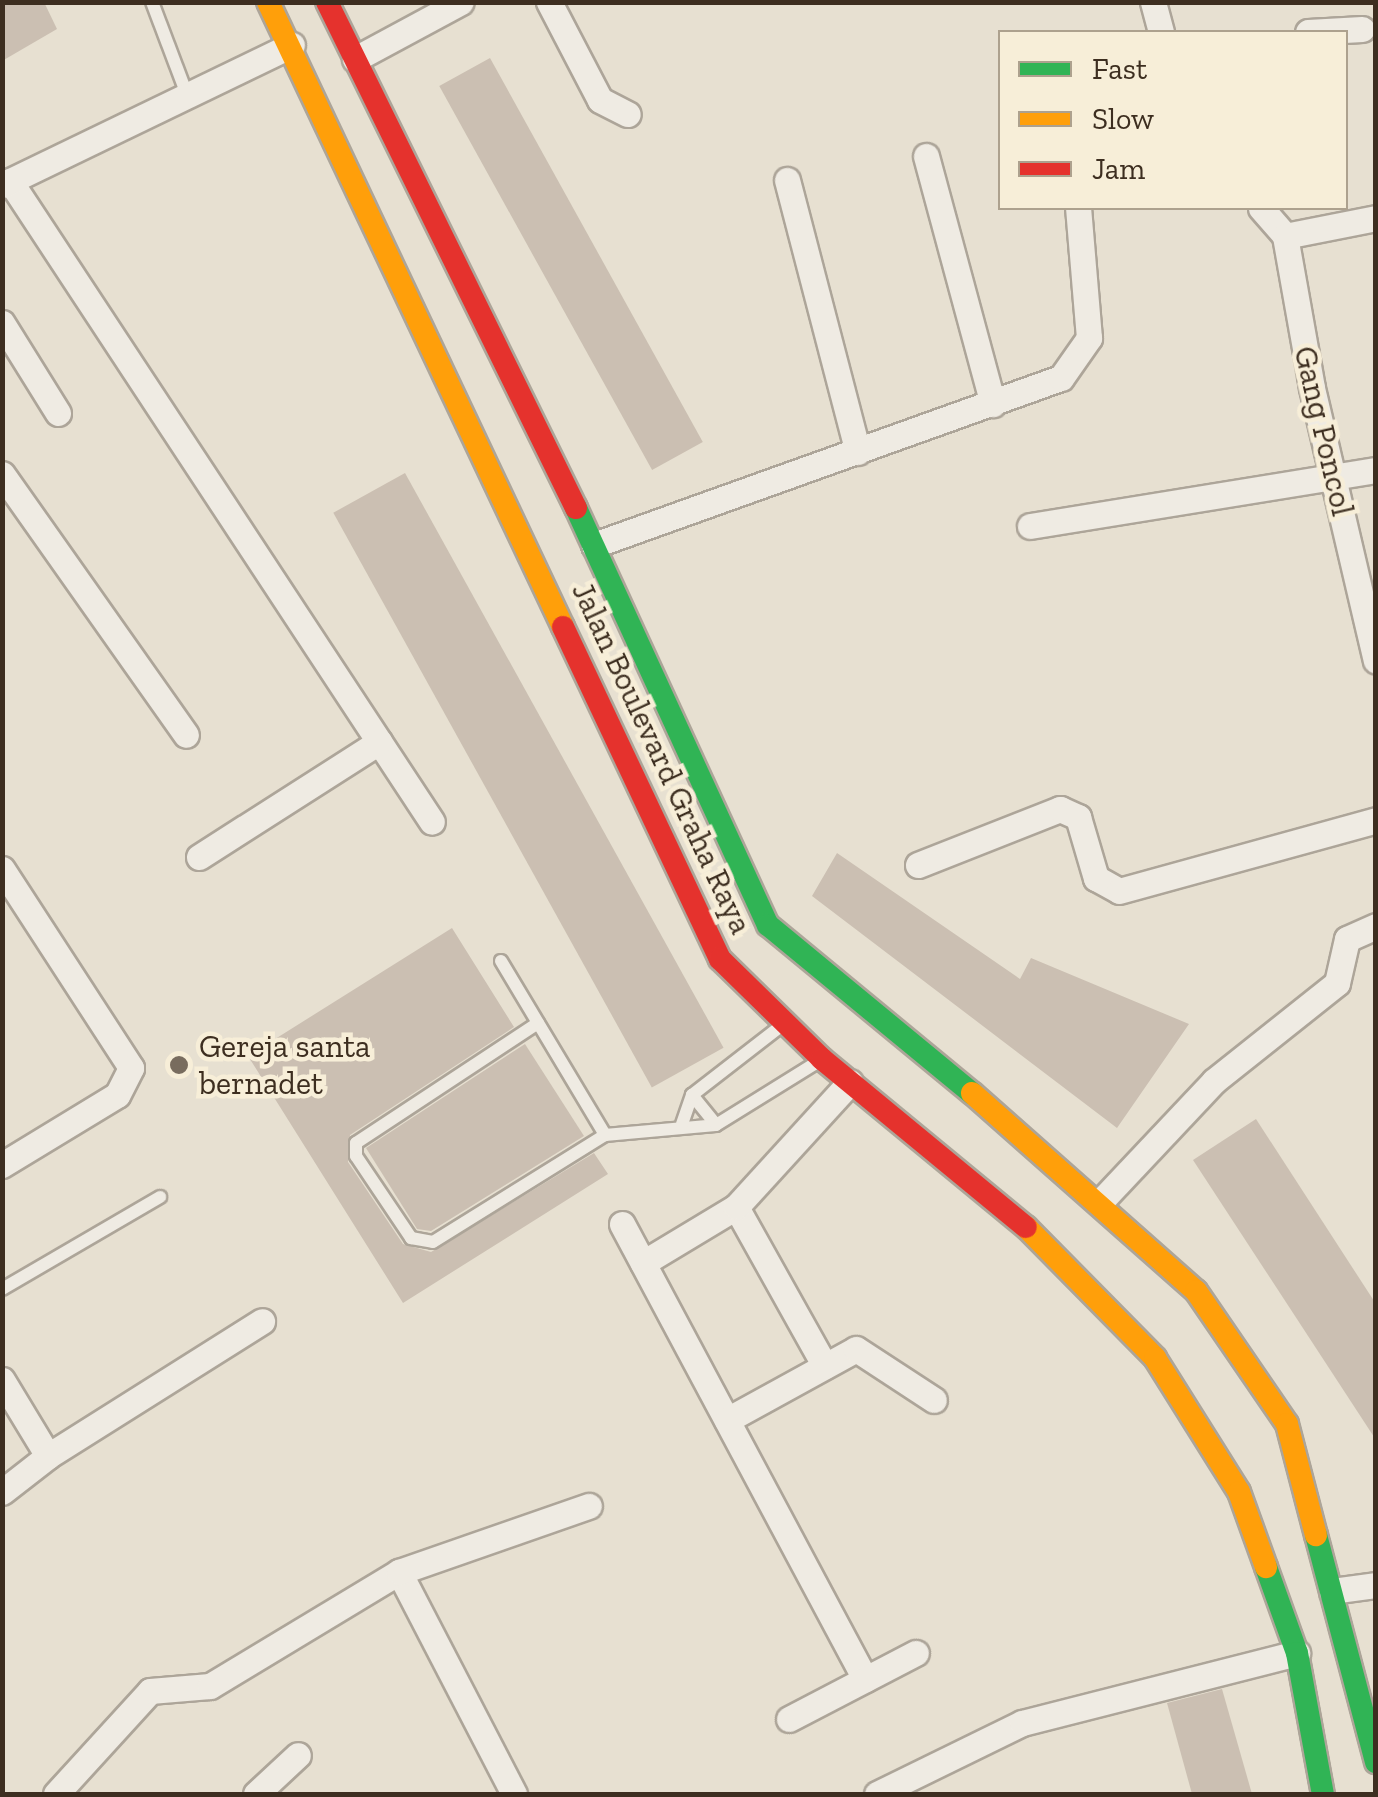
<!DOCTYPE html>
<style>
body{margin:0}
#map{position:relative;width:1378px;height:1797px;overflow:hidden;background:#e7e0d1;font-family:"Zilla Slab",serif}
div>[style]{position:absolute}
.building>*{inset:0;background:#cbbfb2;transform-origin:0 0}
.roads{filter:drop-shadow(2px 0 #ada599) drop-shadow(-2px 0 #ada599) drop-shadow(0 2px #ada599) drop-shadow(0 -2px #ada599)}
.lane>*{height:12px;margin:-6px;padding:0 6px;transform-origin:6px;border-radius:6px;background:#efebe3}
.street>*{height:25px;margin:-12.5px;padding:0 12.5px;transform-origin:12.5px;border-radius:12.5px;background:#efebe3}
.fast>*{height:22px;margin:-11px;padding:0 11px;transform-origin:11px;border-radius:11px;background:#30b455}
.slow>*{height:22px;margin:-11px;padding:0 11px;transform-origin:11px;border-radius:11px;background:#ff9f0a}
.jam>*{height:22px;margin:-11px;padding:0 11px;transform-origin:11px;border-radius:11px;background:#e5322d}
.dots>*{width:28px;height:28px;translate:-50% -50%;box-sizing:border-box;border:5px solid #f7eed8;border-radius:50%}
span{translate:-50% -50%;white-space:nowrap;text-align:center;line-height:1.15;-webkit-text-stroke:9px #f7eed8;paint-order:stroke}
.street-label{font-size:32px;color:#3d2e20}
.poi-label{font-size:32px;color:#3d2e20}
.left{translate:0 -50%;text-align:left}
.frame{position:absolute;inset:0;border:5px solid #3d2e20;pointer-events:none}
.legend{position:absolute;left:998px;top:30px;width:350px;height:180px;box-sizing:border-box;background:#f7eed8;border:2px solid #ada18e;margin:0;padding:12px 18px;list-style:none;font-size:30px;color:#3d2e20}
.legend li{display:flex;align-items:center;gap:20px;height:50px}
.legend b{width:50px;border:2px solid #ada18e}
</style>
<div id="map">
<div class="building">
<i style="clip-path:polygon(2px 2px,44px 2px,57px 29px,2px 61px)"></i>
<i style="left:490px;top:58px;width:439px;height:58px;rotate:61deg"></i>
<i style="left:405px;top:473px;width:657px;height:82px;rotate:61deg"></i>
<i style="clip-path:polygon(837px 853px,1020px 979px,1031px 958px,1189px 1024px,1117px 1128px,812px 896px)"></i>
<i style="clip-path:polygon(452px 928px,514px 1027px,350px 1135px,348px 1162px,403px 1244px,431px 1252px,594px 1153px,608px 1174px,403px 1303px,248px 1056px)"></i>
<i style="clip-path:polygon(525px 1044px,584px 1136px,431px 1231px,417px 1229px,366px 1148px)"></i>
<i style="clip-path:polygon(1256px 1119px,1376px 1304px,1376px 1440px,1193px 1160px)"></i>
<i style="clip-path:polygon(1222px 1689px,1252px 1794px,1192px 1794px,1167px 1703px)"></i>
</div>
<div class="roads">
<div class="lane">
<i style="left:152px;top:2px;width:96px;rotate:69.3deg"></i>
<i style="left:501px;top:961px;width:203px;rotate:59.1deg"></i>
<i style="left:538px;top:1023px;width:218px;rotate:146.6deg"></i>
<i style="left:356px;top:1143px;width:13px;rotate:90deg"></i>
<i style="left:356px;top:1156px;width:99px;rotate:56.1deg"></i>
<i style="left:411px;top:1238px;width:22px;rotate:10deg"></i>
<i style="left:433px;top:1242px;width:203px;rotate:-31.9deg"></i>
<i style="left:605px;top:1135px;width:111px;rotate:-5.1deg"></i>
<i style="left:716px;top:1125px;width:123px;rotate:-31.8deg"></i>
<i style="left:692px;top:1095px;width:38px;rotate:51deg"></i>
<i style="left:682px;top:1124px;width:31px;rotate:-71deg"></i>
<i style="left:692px;top:1095px;width:113px;rotate:-37.8deg"></i>
<i style="left:2px;top:1289px;width:183px;rotate:-30.2deg"></i>
</div>
<div class="street">
<i style="left:549px;top:2px;width:110px;rotate:62.5deg"></i>
<i style="left:600px;top:100px;width:31px;rotate:27deg"></i>
<i style="left:1153px;top:2px;width:31px;rotate:75deg"></i>
<i style="left:1308px;top:32px;width:54px;rotate:-3.2deg"></i>
<i style="left:355px;top:59px;width:120px;rotate:-28.3deg"></i>
<i style="left:926px;top:156px;width:257px;rotate:74.9deg"></i>
<i style="left:787px;top:180px;width:281px;rotate:75.4deg"></i>
<i style="left:10px;top:181px;width:767px;rotate:56.64deg"></i>
<i style="left:2px;top:185px;width:322px;rotate:-25.8deg"></i>
<i style="left:1261px;top:208px;width:37px;rotate:49deg"></i>
<i style="left:1285px;top:236px;width:154px;rotate:79.9deg"></i>
<i style="left:1312px;top:388px;width:280px;rotate:76.8deg"></i>
<i style="left:1285px;top:236px;width:93px;rotate:-11.2deg"></i>
<i style="left:2px;top:323px;width:106px;rotate:58.1deg"></i>
<i style="left:2px;top:474px;width:319px;rotate:54.8deg"></i>
<i style="left:1030px;top:526px;width:351px;rotate:-9.2deg"></i>
<i style="left:594px;top:545px;width:496px;rotate:-19.7deg"></i>
<i style="left:1061px;top:378px;width:49px;rotate:-55deg"></i>
<i style="left:1089px;top:338px;width:130px;rotate:-94.8deg"></i>
<i style="left:199px;top:857px;width:214px;rotate:-32.6deg"></i>
<i style="left:918px;top:865px;width:153px;rotate:-21.5deg"></i>
<i style="left:1060px;top:809px;width:20px;rotate:24deg"></i>
<i style="left:1078px;top:817px;width:64px;rotate:73.6deg"></i>
<i style="left:1096px;top:878px;width:26px;rotate:29deg"></i>
<i style="left:1119px;top:891px;width:267px;rotate:-15.4deg"></i>
<i style="left:2px;top:869px;width:237px;rotate:57deg"></i>
<i style="left:131px;top:1068px;width:30px;rotate:117deg"></i>
<i style="left:117px;top:1095px;width:135px;rotate:148.7deg"></i>
<i style="left:1102px;top:1200px;width:163px;rotate:-46.7deg"></i>
<i style="left:1214px;top:1081px;width:157px;rotate:-38.5deg"></i>
<i style="left:1337px;top:983px;width:45px;rotate:-77.2deg"></i>
<i style="left:1347px;top:939px;width:32px;rotate:-24deg"></i>
<i style="left:736px;top:1207px;width:182px;rotate:60.8deg"></i>
<i style="left:622px;top:1224px;width:516px;rotate:61.89deg"></i>
<i style="left:643px;top:1263px;width:109px;rotate:-31.1deg"></i>
<i style="left:736px;top:1207px;width:169px;rotate:-47.6deg"></i>
<i style="left:2px;top:1380px;width:89px;rotate:58.8deg"></i>
<i style="left:48px;top:1456px;width:253px;rotate:-32.2deg"></i>
<i style="left:727px;top:1420px;width:147px;rotate:-28.8deg"></i>
<i style="left:856px;top:1349px;width:93px;rotate:33.2deg"></i>
<i style="left:2px;top:1492px;width:58px;rotate:-38deg"></i>
<i style="left:399px;top:1572px;width:250px;rotate:62.6deg"></i>
<i style="left:1332px;top:1591px;width:44px;rotate:-7.8deg"></i>
<i style="left:789px;top:1719px;width:143px;rotate:-27.5deg"></i>
<i style="left:56px;top:1794px;width:139px;rotate:-47.6deg"></i>
<i style="left:150px;top:1691px;width:60px;rotate:-4.8deg"></i>
<i style="left:210px;top:1686px;width:221px;rotate:-31.1deg"></i>
<i style="left:399px;top:1572px;width:201px;rotate:-19.2deg"></i>
<i style="left:256px;top:1794px;width:57px;rotate:-42.9deg"></i>
<i style="left:877px;top:1794px;width:161px;rotate:-26.1deg"></i>
<i style="left:1022px;top:1723px;width:284px;rotate:-14.3deg"></i>
</div>
<div class="fast">
<i style="left:576px;top:508px;width:459px;rotate:65.3deg"></i>
<i style="left:768px;top:925px;width:264px;rotate:39.5deg"></i>
<i style="left:1316px;top:1535px;width:235px;rotate:75.2deg"></i>
<i style="left:1266px;top:1567px;width:91px;rotate:70.2deg"></i>
<i style="left:1297px;top:1653px;width:143px;rotate:79.6deg"></i>
</div>
<div class="slow">
<i style="left:268px;top:2px;width:691px;rotate:64.73deg"></i>
<i style="left:972px;top:1093px;width:299px;rotate:41.5deg"></i>
<i style="left:1196px;top:1291px;width:161px;rotate:55.6deg"></i>
<i style="left:1287px;top:1424px;width:115px;rotate:75.4deg"></i>
<i style="left:1026px;top:1227px;width:184px;rotate:45.4deg"></i>
<i style="left:1155px;top:1358px;width:158px;rotate:57.9deg"></i>
<i style="left:1239px;top:1492px;width:80px;rotate:70.2deg"></i>
</div>
<div class="jam">
<i style="left:327px;top:2px;width:564px;rotate:63.8deg"></i>
<i style="left:563px;top:627px;width:367px;rotate:64.7deg"></i>
<i style="left:720px;top:959px;width:143px;rotate:44.4deg"></i>
<i style="left:822px;top:1059px;width:264px;rotate:39.5deg"></i>
</div>
</div>
<div class="dots">
<i style="left:179px;top:1065px;background:#786c5e"></i>
</div>
<div class="street-label">
<span style="left:1324px;top:431px;rotate:77deg">Gang Poncol</span>
<span style="left:662px;top:758px;rotate:65deg">Jalan Boulevard Graha Raya</span>
</div>
<div class="poi-label">
<span class="left" style="left:199px;top:1065px">Gereja santa<br>bernadet</span>
</div>
<div class="frame"></div>
<ul class="legend">
<li><b style="height:12px;background:#30b455"></b>Fast</li>
<li><b style="height:12px;background:#ff9f0a"></b>Slow</li>
<li><b style="height:12px;background:#e5322d"></b>Jam</li>
</ul>
</div>
